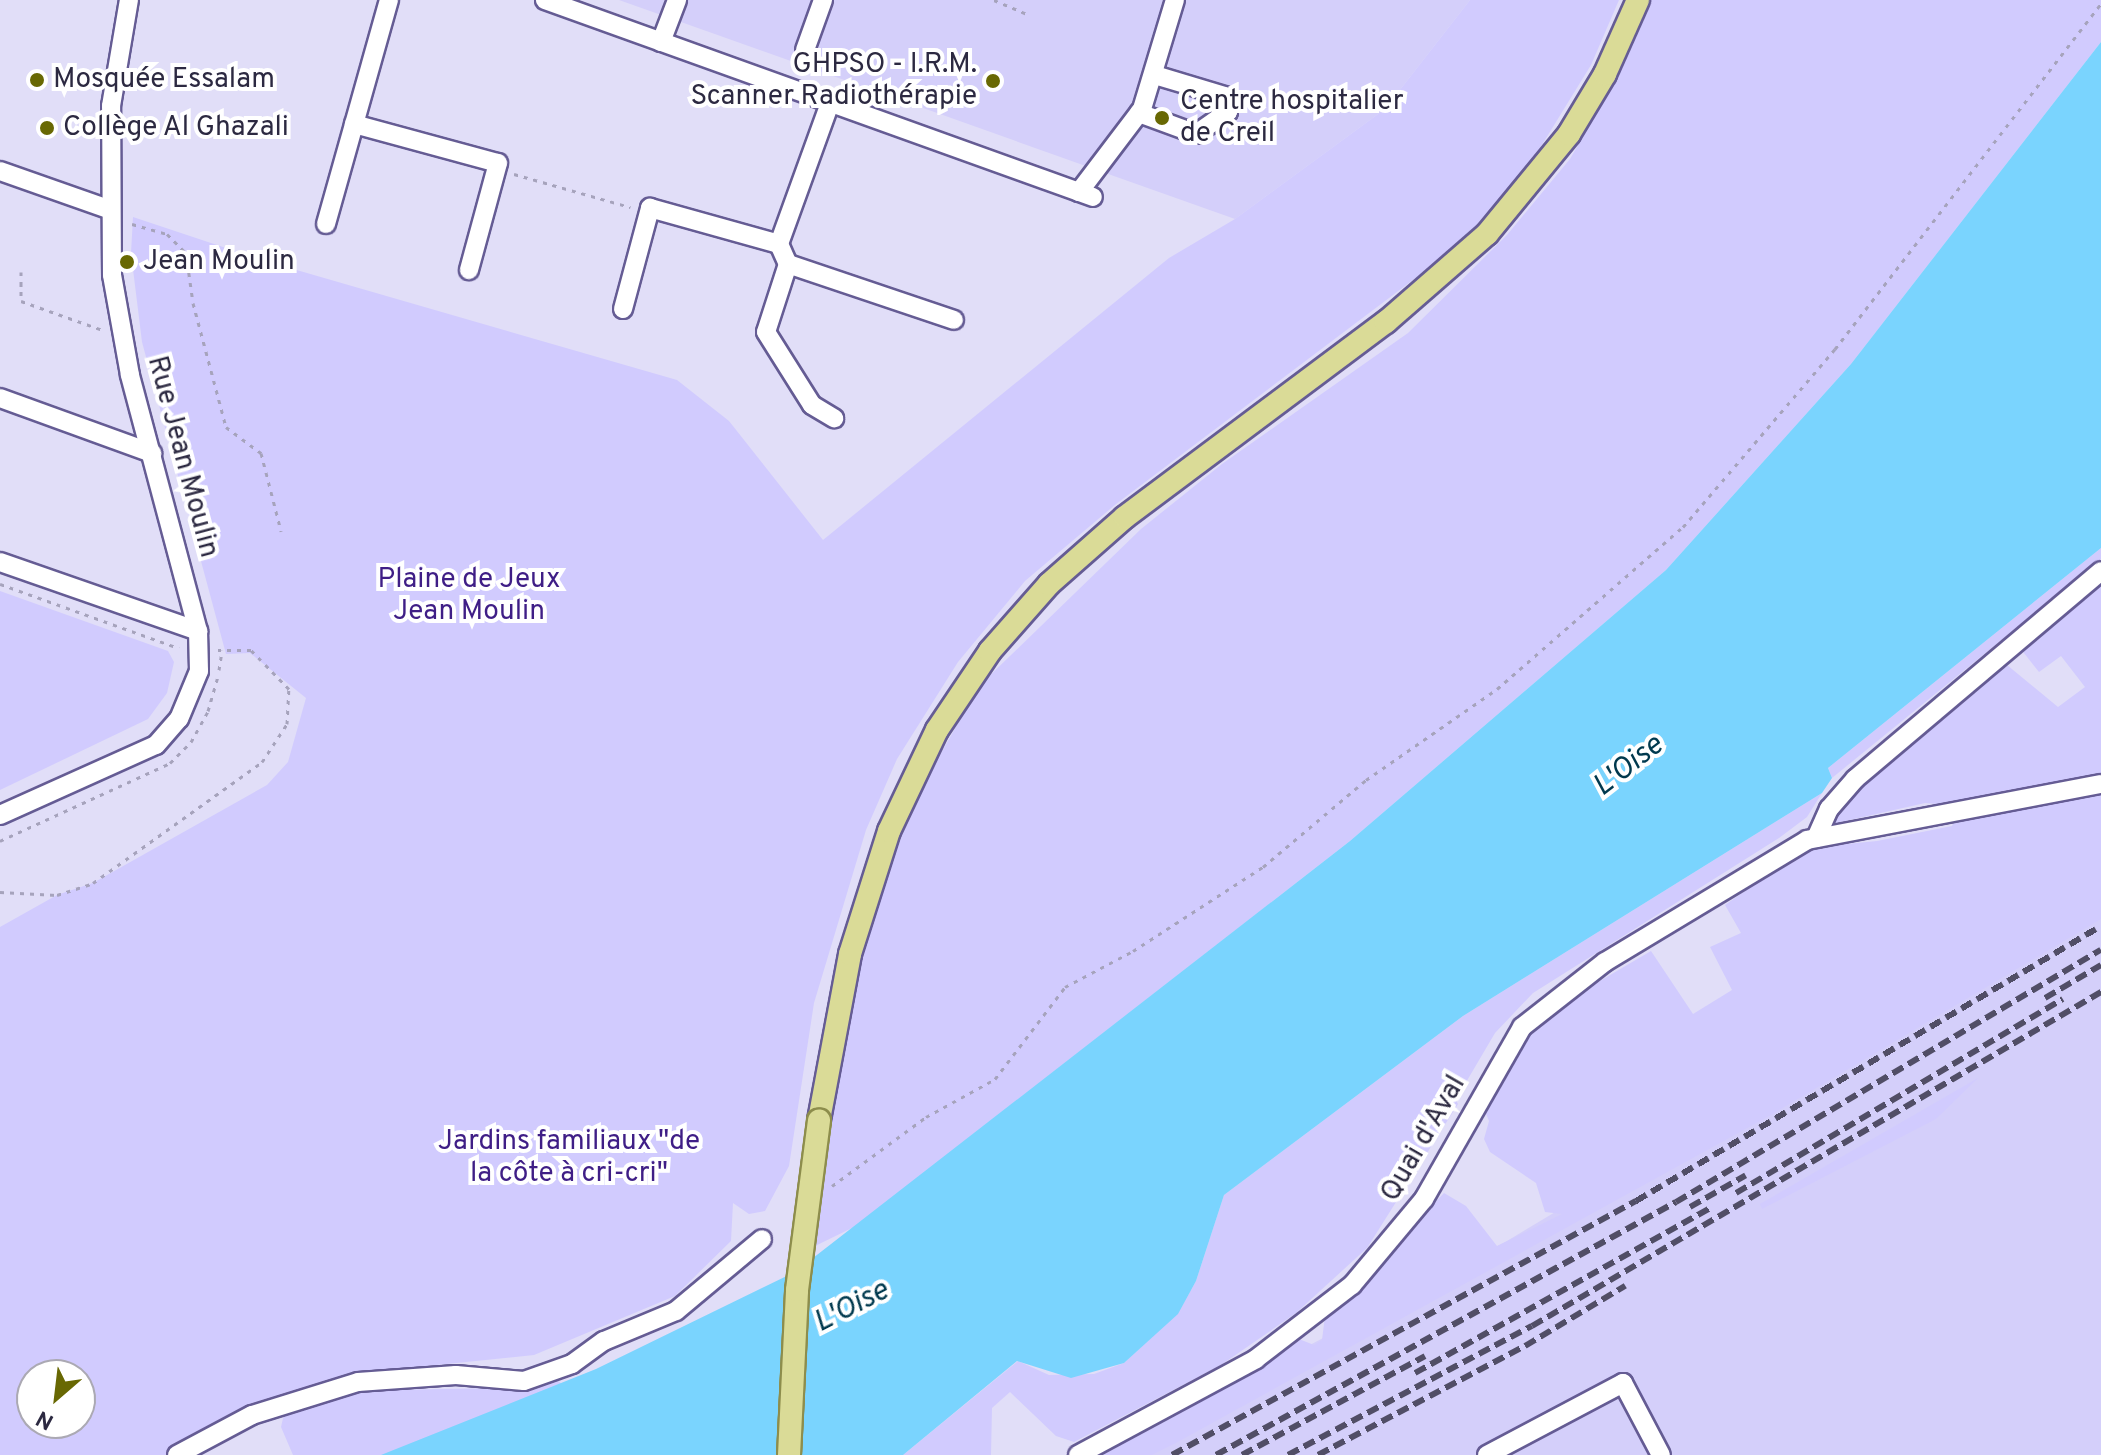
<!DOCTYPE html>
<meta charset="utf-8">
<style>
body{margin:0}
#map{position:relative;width:2101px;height:1455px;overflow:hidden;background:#e1def8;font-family:Overpass,sans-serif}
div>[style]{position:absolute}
.built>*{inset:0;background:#d4cffa}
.green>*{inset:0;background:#d1cbfe}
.water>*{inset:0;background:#7ad4fe}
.path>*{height:3px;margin-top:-1.5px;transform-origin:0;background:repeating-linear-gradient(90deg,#a6a3bc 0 4px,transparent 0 10px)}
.roads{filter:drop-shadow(2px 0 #655c94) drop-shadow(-2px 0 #655c94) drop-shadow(0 2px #655c94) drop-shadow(0 -2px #655c94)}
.minor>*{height:18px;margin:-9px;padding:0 9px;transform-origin:9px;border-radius:9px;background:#fff}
.major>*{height:22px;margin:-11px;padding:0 11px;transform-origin:11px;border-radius:11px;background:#dadb97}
.rail>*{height:6px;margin-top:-3px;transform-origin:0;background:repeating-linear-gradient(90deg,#514e66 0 12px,transparent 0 18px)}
.bridges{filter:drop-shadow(2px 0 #8d8d4c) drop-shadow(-2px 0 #8d8d4c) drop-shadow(0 2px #8d8d4c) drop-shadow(0 -2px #8d8d4c)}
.major-bridge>*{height:22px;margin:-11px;padding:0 11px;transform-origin:11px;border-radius:11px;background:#dadb97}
.dots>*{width:22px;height:22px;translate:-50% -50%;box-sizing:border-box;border:4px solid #fff;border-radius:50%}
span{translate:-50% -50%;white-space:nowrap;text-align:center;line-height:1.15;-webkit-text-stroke:8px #fff;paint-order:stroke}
.poi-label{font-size:28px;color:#2c2941}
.right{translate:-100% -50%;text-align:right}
.left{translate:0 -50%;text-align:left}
.street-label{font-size:28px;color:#2c2941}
.park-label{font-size:28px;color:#3f1e86}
.water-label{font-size:30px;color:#00394e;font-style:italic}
.north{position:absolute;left:16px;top:1359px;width:80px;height:80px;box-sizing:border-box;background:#fff;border:2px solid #aba9b3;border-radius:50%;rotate:208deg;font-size:22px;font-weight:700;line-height:32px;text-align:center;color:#2c2941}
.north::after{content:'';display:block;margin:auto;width:28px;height:36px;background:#686803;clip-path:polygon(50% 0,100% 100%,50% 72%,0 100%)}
</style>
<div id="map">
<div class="built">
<i style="clip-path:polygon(619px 0,1470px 0,1385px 109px,1235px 219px)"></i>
<i style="clip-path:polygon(2101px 884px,2101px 1455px,1101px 1455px,1507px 1241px)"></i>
</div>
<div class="green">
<i style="clip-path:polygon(evenodd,1470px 0,1619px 0,1591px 65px,1540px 148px,1492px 210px,1450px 252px,1116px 504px,1025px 581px,958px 662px,897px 759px,866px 830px,814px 1003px,789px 1166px,765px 1211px,749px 1214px,733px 1203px,731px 1241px,675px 1296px,534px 1355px,349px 1374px,250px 1407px,167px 1455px,0 1455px,0 927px,57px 895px,93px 883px,267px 785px,288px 762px,306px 698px,250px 653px,226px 654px,142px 342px,131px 253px,133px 217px,262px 260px,677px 380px,729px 421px,823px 540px,1169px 258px,1235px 219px,1385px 109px,1470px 0,32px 1375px,80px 1375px,80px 1423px,32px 1423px,32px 1375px)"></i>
<i style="clip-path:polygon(1648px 0,2101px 0,2101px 42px,1851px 364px,1666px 570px,1350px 841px,854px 1227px,813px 1247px,848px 1015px,870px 917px,906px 815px,979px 686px,1141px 529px,1222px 464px,1408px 333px,1507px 235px,1570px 159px,1601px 105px)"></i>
<i style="clip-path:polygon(2101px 548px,2101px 559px,1832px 778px,1828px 768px)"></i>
<i style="clip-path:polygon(2101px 580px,2101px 919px,1769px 1116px,1174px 1444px,1152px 1455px,1103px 1455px,1299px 1339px,1314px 1345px,1322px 1340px,1325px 1316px,1444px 1193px,1466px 1206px,1497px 1246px,1562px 1214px,1545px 1212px,1536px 1183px,1490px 1152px,1484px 1139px,1489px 1121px,1484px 1109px,1504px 1063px,1559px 1005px,1651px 951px,1693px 1014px,1732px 990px,1710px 947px,1741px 933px,1725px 905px,1806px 848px,1877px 841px,1952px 826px,1956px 817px,1950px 805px,1925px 803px,1832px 824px,1836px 809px,2001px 660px,2058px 707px,2085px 687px,2061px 656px,2039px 672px,2020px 648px)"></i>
<i style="clip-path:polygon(0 591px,168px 651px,174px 662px,167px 693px,148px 719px,0 790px)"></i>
<i style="clip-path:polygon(1822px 793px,1807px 817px,1779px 838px,1533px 993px,1495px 1033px,1465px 1084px,1452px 1094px,1458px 1104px,1367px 1248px,1296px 1313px,1221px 1365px,1074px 1442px,1056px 1436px,1010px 1392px,992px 1408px,991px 1455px,903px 1455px,1018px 1361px,1049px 1375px,1094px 1374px,1124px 1363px,1178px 1313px,1196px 1281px,1224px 1195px,1463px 1016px)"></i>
<i style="clip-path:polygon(1978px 1078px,1936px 1119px,1762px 1209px,1760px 1204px)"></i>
<i style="clip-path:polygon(554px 1378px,565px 1386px,417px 1455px,293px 1455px,281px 1427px,284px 1414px,323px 1391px,504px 1388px)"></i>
</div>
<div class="water">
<i style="clip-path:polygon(2101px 42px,2101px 548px,1828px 768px,1832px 778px,1822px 793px,1463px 1016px,1224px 1195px,1196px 1281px,1178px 1314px,1124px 1363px,1071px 1378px,1017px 1361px,903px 1455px,381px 1455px,596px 1369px,795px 1272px,1350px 841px,1666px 570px,1851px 364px)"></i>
</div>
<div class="path">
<i style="left:994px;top:0;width:36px;rotate:23deg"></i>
<i style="left:514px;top:174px;width:121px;rotate:15.9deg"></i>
<i style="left:132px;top:224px;width:36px;rotate:16deg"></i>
<i style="left:167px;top:234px;width:27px;rotate:45deg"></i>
<i style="left:186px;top:253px;width:50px;rotate:82deg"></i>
<i style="left:193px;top:303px;width:128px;rotate:75.1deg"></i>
<i style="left:226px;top:427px;width:44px;rotate:36.6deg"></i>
<i style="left:261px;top:453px;width:81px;rotate:75.6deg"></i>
<i style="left:21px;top:272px;width:29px;rotate:90deg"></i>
<i style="left:21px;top:301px;width:87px;rotate:19.5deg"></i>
<i style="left:0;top:584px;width:190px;rotate:19.7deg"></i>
<i style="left:219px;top:670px;width:20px;rotate:-81deg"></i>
<i style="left:0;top:841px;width:187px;rotate:-24.6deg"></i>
<i style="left:170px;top:763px;width:30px;rotate:-45deg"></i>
<i style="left:191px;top:742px;width:35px;rotate:-61deg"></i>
<i style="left:208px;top:711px;width:35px;rotate:-74deg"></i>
<i style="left:0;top:892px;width:57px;rotate:3deg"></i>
<i style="left:57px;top:895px;width:38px;rotate:-18deg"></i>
<i style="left:93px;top:883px;width:208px;rotate:-35.6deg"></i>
<i style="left:262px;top:762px;width:45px;rotate:-56.7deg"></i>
<i style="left:287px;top:724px;width:35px;rotate:-87deg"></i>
<i style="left:289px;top:689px;width:54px;rotate:-134.3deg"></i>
<i style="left:251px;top:650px;width:33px;rotate:180deg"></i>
<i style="left:832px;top:1186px;width:117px;rotate:-36.3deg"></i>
<i style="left:926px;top:1117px;width:79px;rotate:-28.8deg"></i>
<i style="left:995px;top:1079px;width:116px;rotate:-52.7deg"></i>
<i style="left:1065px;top:987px;width:77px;rotate:-27.9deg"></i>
<i style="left:1133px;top:951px;width:155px;rotate:-32.9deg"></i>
<i style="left:1263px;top:867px;width:135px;rotate:-40.2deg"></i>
<i style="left:1366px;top:780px;width:160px;rotate:-34.8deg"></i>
<i style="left:1497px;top:689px;width:247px;rotate:-41.1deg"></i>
<i style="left:1683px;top:527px;width:234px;rotate:-49.5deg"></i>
<i style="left:1835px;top:349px;width:436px;rotate:-52.4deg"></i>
</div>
<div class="roads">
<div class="minor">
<i style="left:545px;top:0;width:582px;rotate:19.77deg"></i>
<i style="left:661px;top:42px;width:45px;rotate:-69.1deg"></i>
<i style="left:805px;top:50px;width:53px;rotate:-70.2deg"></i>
<i style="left:830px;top:103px;width:150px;rotate:109.9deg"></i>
<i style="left:779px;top:244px;width:22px;rotate:66deg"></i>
<i style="left:788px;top:264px;width:71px;rotate:107.9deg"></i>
<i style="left:766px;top:332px;width:86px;rotate:57.8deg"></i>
<i style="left:812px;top:405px;width:26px;rotate:31deg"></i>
<i style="left:1139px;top:113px;width:61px;rotate:20.2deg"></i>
<i style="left:1196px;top:134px;width:39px;rotate:-35deg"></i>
<i style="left:1228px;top:112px;width:16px;rotate:-101deg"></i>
<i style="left:1225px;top:96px;width:73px;rotate:-163.3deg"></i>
<i style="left:354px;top:124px;width:149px;rotate:15.2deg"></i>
<i style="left:498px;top:163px;width:111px;rotate:105.2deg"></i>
<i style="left:0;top:171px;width:114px;rotate:19.4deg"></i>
<i style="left:1079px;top:192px;width:104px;rotate:-52.8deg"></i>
<i style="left:1142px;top:109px;width:114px;rotate:-73.2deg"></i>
<i style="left:326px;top:224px;width:233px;rotate:-74.3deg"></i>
<i style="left:788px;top:264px;width:175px;rotate:18.6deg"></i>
<i style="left:623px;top:309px;width:105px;rotate:-75deg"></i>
<i style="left:650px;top:208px;width:134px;rotate:15.6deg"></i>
<i style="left:0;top:398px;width:162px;rotate:19.9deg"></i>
<i style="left:0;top:562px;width:210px;rotate:19.2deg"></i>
<i style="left:0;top:815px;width:171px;rotate:-24.2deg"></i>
<i style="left:156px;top:745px;width:35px;rotate:-49deg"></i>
<i style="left:179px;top:719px;width:52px;rotate:-67.4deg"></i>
<i style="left:199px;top:671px;width:40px;rotate:-91.4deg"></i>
<i style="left:198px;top:631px;width:265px;rotate:-104.9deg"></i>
<i style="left:130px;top:375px;width:102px;rotate:-100.2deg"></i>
<i style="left:112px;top:275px;width:169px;rotate:-90.3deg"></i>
<i style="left:111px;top:106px;width:108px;rotate:-80.4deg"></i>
<i style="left:1816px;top:838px;width:32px;rotate:-66deg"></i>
<i style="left:1829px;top:809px;width:40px;rotate:-49deg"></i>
<i style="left:1855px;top:779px;width:322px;rotate:-40.2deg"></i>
<i style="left:177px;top:1455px;width:85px;rotate:-28.1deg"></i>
<i style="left:252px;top:1415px;width:111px;rotate:-17.3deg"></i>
<i style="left:358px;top:1382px;width:98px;rotate:-4.1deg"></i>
<i style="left:456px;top:1375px;width:68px;rotate:5deg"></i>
<i style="left:524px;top:1381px;width:51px;rotate:-19.5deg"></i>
<i style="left:572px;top:1364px;width:39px;rotate:-36deg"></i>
<i style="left:604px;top:1341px;width:78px;rotate:-22.6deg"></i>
<i style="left:676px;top:1311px;width:112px;rotate:-39.9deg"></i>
<i style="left:1078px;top:1455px;width:202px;rotate:-28.3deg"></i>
<i style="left:1256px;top:1359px;width:121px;rotate:-37.6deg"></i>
<i style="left:1352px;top:1285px;width:112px;rotate:-50.1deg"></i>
<i style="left:1424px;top:1199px;width:198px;rotate:-60.3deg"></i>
<i style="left:1522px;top:1027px;width:105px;rotate:-38.1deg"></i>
<i style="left:1605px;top:962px;width:236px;rotate:-31.1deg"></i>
<i style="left:1807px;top:840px;width:299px;rotate:-10.8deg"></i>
<i style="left:1487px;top:1455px;width:154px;rotate:-27.9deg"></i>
<i style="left:1623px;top:1383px;width:81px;rotate:62.2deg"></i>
</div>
<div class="major">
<i style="left:819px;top:1120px;width:169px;rotate:-79.4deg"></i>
<i style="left:850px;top:954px;width:129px;rotate:-72.4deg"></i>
<i style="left:889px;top:831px;width:112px;rotate:-64.6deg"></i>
<i style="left:937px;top:730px;width:95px;rotate:-56.1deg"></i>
<i style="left:990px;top:651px;width:89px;rotate:-48.6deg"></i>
<i style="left:1049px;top:584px;width:101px;rotate:-41.4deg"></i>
<i style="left:1125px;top:517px;width:326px;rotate:-36.8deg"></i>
<i style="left:1386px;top:322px;width:134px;rotate:-41.1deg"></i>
<i style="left:1487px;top:234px;width:129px;rotate:-50.6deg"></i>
<i style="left:1569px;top:134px;width:70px;rotate:-59deg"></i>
<i style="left:1605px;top:74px;width:81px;rotate:-66deg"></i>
</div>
</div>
<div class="rail">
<i style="left:2045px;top:998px;width:65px;rotate:-30.5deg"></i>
<i style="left:1736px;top:1193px;width:380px;rotate:-30.7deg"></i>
<i style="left:1690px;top:1207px;width:64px;rotate:-29.7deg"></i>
<i style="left:1415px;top:1373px;width:337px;rotate:-29.2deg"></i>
<i style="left:1172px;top:1455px;width:529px;rotate:-28.7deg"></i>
<i style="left:1636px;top:1201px;width:540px;rotate:-30.6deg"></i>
<i style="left:1216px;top:1455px;width:525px;rotate:-28.81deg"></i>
<i style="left:1676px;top:1202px;width:494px;rotate:-30.7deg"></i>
<i style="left:1242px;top:1455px;width:208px;rotate:-28.4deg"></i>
<i style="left:1288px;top:1455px;width:276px;rotate:-27.9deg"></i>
<i style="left:1532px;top:1326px;width:660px;rotate:-30.41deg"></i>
<i style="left:1318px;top:1455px;width:234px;rotate:-27.8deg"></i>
<i style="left:1525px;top:1346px;width:117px;rotate:-31deg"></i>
</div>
<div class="bridges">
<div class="major-bridge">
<i style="left:789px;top:1455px;width:165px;rotate:-87.2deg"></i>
<i style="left:797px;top:1290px;width:171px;rotate:-82.6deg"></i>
</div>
</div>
<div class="dots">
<i style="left:37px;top:80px;background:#686803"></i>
<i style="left:993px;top:81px;background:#686803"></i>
<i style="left:1162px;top:118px;background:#686803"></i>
<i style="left:47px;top:128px;background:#686803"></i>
<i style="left:127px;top:262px;background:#686803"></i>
</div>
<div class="poi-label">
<span class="right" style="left:977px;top:81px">GHPSO - I.R.M.<br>Scanner Radiothérapie</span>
<span class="left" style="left:53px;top:80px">Mosquée Essalam</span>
<span class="left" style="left:1180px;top:118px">Centre hospitalier<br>de Creil</span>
<span class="left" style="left:63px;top:128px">Collège Al Ghazali</span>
<span class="left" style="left:143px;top:262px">Jean Moulin</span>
</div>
<div class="street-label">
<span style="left:182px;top:457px;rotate:75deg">Rue Jean Moulin</span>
<span style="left:1424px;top:1139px;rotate:-60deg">Quai d'Aval</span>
</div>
<div class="park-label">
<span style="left:469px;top:596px">Plaine de Jeux<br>Jean Moulin</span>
<span style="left:569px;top:1158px">Jardins familiaux "de<br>la côte à cri-cri"</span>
</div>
<div class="water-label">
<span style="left:1629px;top:767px;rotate:-38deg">L'Oise</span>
<span style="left:852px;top:1308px;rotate:-27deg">L'Oise</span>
</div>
<div class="north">N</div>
</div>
